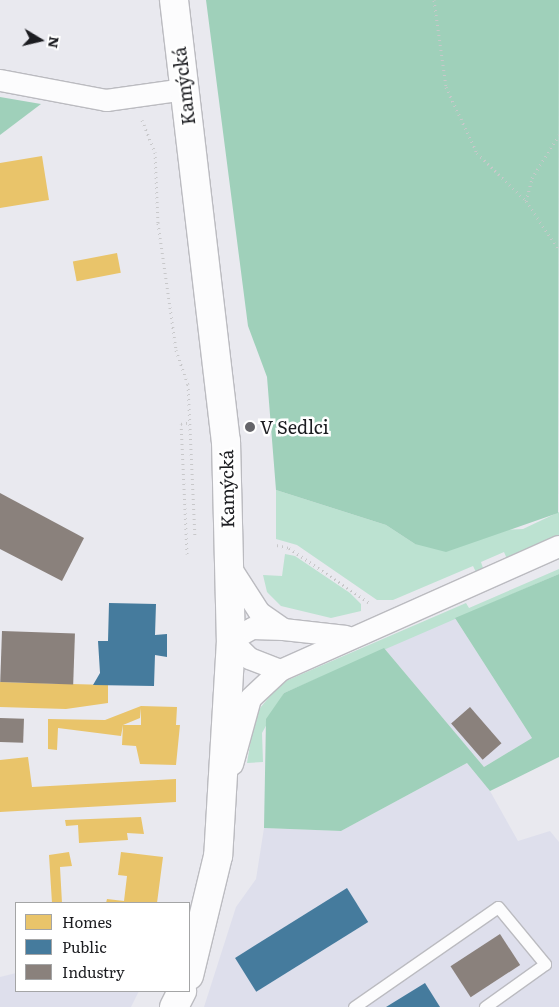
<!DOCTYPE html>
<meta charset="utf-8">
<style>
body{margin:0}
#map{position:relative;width:559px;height:1007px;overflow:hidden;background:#e9e9ef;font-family:Literata,serif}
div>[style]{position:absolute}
.built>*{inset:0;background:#dedfec}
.green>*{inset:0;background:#bce2d1}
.forest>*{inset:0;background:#9fd0ba}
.homes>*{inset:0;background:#e9c46a;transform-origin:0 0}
.public>*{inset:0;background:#457b9d;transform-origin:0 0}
.industry>*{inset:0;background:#8a817c;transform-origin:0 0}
.path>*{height:3px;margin-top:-1.5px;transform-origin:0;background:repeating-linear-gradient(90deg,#c8c8ca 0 1px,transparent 0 5px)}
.roads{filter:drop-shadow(1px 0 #bbbbc0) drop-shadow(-1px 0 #bbbbc0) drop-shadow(0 1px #bbbbc0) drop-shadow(0 -1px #bbbbc0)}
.lane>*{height:11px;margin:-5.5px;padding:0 5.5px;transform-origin:5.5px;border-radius:5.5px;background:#fcfcfd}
.street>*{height:21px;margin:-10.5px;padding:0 10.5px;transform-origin:10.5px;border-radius:10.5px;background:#fcfcfd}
.secondary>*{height:28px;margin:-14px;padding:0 14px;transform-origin:14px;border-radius:14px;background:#fcfcfd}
.dots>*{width:14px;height:14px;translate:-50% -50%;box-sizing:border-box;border:2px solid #fff;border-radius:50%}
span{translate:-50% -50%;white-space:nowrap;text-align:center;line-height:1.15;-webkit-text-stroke:5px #fff;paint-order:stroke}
.street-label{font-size:18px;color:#1c1d21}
.poi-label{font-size:18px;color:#1c1d21}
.left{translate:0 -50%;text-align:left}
.legend{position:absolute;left:15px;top:902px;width:175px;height:90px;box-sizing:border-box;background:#fff;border:1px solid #a4a5a6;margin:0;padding:6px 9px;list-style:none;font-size:15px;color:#1c1d21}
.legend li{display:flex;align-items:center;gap:10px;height:25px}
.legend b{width:25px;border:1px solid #a4a5a6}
.north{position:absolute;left:15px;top:15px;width:50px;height:50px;-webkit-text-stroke:4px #fff;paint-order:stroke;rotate:99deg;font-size:14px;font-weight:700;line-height:20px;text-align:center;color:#1c1d21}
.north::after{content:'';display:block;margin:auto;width:18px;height:22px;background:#1c1d21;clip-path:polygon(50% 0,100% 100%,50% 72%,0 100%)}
</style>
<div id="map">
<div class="built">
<i style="clip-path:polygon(455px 618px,532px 738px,484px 767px,384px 648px)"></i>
<i style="clip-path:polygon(467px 763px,490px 791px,518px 841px,550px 831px,559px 842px,559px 1007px,204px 1007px,236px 907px,256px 879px,264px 828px,341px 831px)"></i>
<i style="clip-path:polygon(16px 973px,16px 991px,139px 991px,131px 1007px,0 1007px,0 977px)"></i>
</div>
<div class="green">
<i style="clip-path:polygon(276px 490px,386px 525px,415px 544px,469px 543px,502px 530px,523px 529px,559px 512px,559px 538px,507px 559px,504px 552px,481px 562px,483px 568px,476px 572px,473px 566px,393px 600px,377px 600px,297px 545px,276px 539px)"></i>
<i style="clip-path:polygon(285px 554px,295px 556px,350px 593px,361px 604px,361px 611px,331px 618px,281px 606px,267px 592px,263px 575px,282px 576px)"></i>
<i style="clip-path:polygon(559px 569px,559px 574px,284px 693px,262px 733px,263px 762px,247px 763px,255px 714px,281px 683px,466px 603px,469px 608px)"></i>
</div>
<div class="forest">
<i style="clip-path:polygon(206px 0,559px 0,558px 513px,446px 552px,415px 544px,386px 525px,276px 490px,267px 377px,248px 326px)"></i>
<i style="clip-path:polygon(0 97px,41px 104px,0 135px)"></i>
<i style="clip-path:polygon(559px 574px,559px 757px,490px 791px,467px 763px,341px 831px,264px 828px,266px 719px,284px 693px,384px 648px,484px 767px,532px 738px,455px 618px)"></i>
</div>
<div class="homes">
<i style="clip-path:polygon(42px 156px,49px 200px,0 208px,0 163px)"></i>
<i style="left:117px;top:253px;width:20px;height:45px;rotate:79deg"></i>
<i style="clip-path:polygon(0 682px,108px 685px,108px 703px,66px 709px,0 707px)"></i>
<i style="clip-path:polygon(evenodd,141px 706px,177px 707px,176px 725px,180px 725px,176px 765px,140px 764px,136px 746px,122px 745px,123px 725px,121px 736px,58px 728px,57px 750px,48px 749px,48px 719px,105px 720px,141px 706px,141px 708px,141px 725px,123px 725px,140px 718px,141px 708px)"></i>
<i style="clip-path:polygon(28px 757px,32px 787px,176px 779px,176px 802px,0 812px,0 760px)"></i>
<i style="clip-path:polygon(141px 817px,144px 834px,127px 833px,128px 840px,79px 843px,78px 825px,66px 826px,65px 820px)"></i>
<i style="clip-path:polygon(69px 852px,72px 866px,60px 867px,62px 903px,52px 903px,49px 855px)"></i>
<i style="clip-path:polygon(121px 852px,163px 857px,157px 903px,106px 903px,107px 899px,124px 901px,127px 876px,118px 875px)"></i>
</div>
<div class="public">
<i style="clip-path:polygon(109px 603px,156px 604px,155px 635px,167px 634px,167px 657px,155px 655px,154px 686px,93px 685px,100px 673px,98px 641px,108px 641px)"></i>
<i style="left:347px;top:888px;width:40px;height:132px;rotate:58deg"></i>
<i style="clip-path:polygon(425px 983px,440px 1007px,386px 1007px)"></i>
</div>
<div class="industry">
<i style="clip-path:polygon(0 493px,84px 538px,62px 581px,0 549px)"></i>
<i style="left:2px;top:631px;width:73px;height:51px;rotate:2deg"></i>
<i style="left:470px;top:707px;width:48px;height:25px;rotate:49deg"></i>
<i style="left:0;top:718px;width:24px;height:24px;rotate:2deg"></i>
<i style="left:500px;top:934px;width:37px;height:59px;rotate:57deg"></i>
</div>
<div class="path">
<i style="left:434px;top:0;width:88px;rotate:82.1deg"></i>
<i style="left:446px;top:87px;width:73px;rotate:64.8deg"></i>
<i style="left:477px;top:153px;width:69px;rotate:44.4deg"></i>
<i style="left:526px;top:201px;width:59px;rotate:56deg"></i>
<i style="left:142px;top:120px;width:35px;rotate:68deg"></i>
<i style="left:155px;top:152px;width:71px;rotate:87.6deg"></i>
<i style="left:158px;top:223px;width:128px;rotate:81.9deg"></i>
<i style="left:176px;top:350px;width:36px;rotate:71deg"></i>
<i style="left:188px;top:384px;width:154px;rotate:87.4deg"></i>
<i style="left:526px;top:201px;width:24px;rotate:-75deg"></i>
<i style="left:532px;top:178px;width:51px;rotate:-57.9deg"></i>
<i style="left:277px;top:545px;width:12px;rotate:14deg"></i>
<i style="left:289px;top:548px;width:99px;rotate:34.3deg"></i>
<i style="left:187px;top:554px;width:130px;rotate:-92.6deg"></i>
<i style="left:181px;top:424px;width:9px;rotate:-13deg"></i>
</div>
<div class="roads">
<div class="lane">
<i style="left:354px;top:1007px;width:175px;rotate:-34.8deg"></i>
<i style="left:498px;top:907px;width:74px;rotate:50.5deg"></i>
<i style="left:545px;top:964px;width:74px;rotate:144.4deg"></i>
</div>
<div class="street">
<i style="left:0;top:80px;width:108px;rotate:10.7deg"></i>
<i style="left:106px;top:100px;width:79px;rotate:-8deg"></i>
<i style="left:230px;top:567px;width:54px;rotate:57.2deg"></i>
<i style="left:259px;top:612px;width:29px;rotate:35deg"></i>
<i style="left:283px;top:629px;width:63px;rotate:6.3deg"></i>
<i style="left:280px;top:670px;width:33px;rotate:-159deg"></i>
<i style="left:249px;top:658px;width:25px;rotate:-135deg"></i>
<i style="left:231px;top:640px;width:24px;rotate:-30deg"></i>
<i style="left:252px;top:628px;width:31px;rotate:2deg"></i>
<i style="left:232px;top:764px;width:68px;rotate:-74.7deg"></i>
<i style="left:250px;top:698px;width:41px;rotate:-43deg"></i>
<i style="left:280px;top:670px;width:305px;rotate:-24deg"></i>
</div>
<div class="secondary">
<i style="left:174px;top:0;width:444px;rotate:83.3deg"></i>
<i style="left:226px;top:441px;width:199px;rotate:88.6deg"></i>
<i style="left:231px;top:640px;width:216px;rotate:93.4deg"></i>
<i style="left:218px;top:856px;width:123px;rotate:103.6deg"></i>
<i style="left:174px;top:1007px;width:18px;rotate:-63deg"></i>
</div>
</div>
<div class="dots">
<i style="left:250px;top:427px;background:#646469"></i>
</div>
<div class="street-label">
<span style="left:184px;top:86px;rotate:-97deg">Kamýcká</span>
<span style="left:227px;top:489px;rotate:-91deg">Kamýcká</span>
</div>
<div class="poi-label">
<span class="left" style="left:260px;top:427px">V Sedlci</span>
</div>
<ul class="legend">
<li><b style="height:14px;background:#e9c46a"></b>Homes</li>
<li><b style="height:14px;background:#457b9d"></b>Public</li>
<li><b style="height:14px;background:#8a817c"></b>Industry</li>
</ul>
<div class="north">N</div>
</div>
